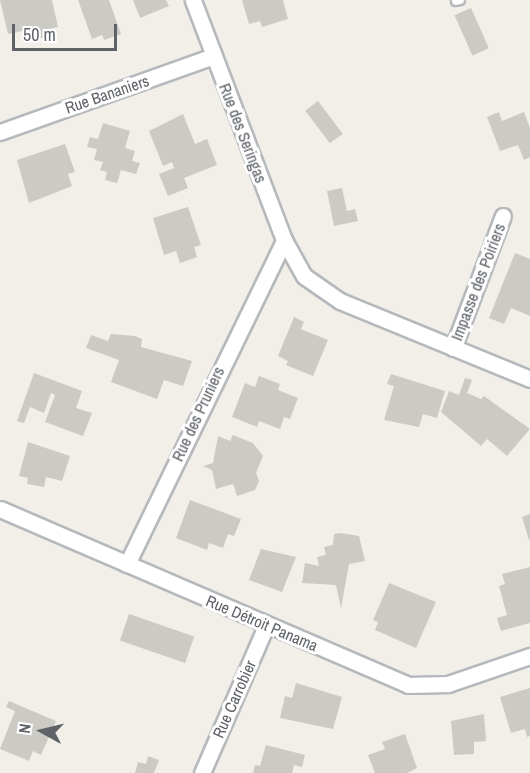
<!DOCTYPE html>
<meta charset="utf-8">
<style>
body{margin:0}
#map{position:relative;width:530px;height:773px;overflow:hidden;background:#f1efe8;font-family:"Archivo Narrow",sans-serif}
div>[style]{position:absolute}
.building>*{inset:0;background:#cccac5;transform-origin:0 0}
.roads{filter:drop-shadow(2px 0 #b5b8bc) drop-shadow(-2px 0 #b5b8bc) drop-shadow(0 2px #b5b8bc) drop-shadow(0 -2px #b5b8bc)}
.lane>*{height:8px;margin:-4px;padding:0 4px;transform-origin:4px;border-radius:4px;background:#fff}
.street>*{height:15px;margin:-7.5px;padding:0 7.5px;transform-origin:7.5px;border-radius:7.5px;background:#fff}
span{translate:-50% -50%;white-space:nowrap;text-align:center;line-height:1.15;-webkit-text-stroke:6px #fff;paint-order:stroke}
.street-label{font-size:16px;color:#5f6368}
.north{position:absolute;left:12px;top:701px;width:60px;height:60px;-webkit-text-stroke:4px #fff;paint-order:stroke;rotate:278deg;font-size:16px;font-weight:700;line-height:24px;text-align:center;color:#5f6368}
.north::after{content:'';display:block;margin:auto;width:21px;height:27px;background:#5f6368;clip-path:polygon(50% 0,100% 100%,50% 72%,0 100%)}
.scale{position:absolute;left:12px;top:24px;width:105px;height:27px;box-sizing:border-box;border:3px solid #5f6368;border-top:0;padding-left:8px;font-size:18px;line-height:21px;white-space:nowrap;color:#5f6368;-webkit-text-stroke:4px #fff;paint-order:stroke}
</style>
<div id="map">
<div class="building">
<i style="clip-path:polygon(0 0,52px 0,58px 27px,49px 29px,50px 36px,29px 41px,27px 30px,8px 34px)"></i>
<i style="clip-path:polygon(78px 0,109px 0,121px 34px,104px 40px,102px 35px,92px 39px)"></i>
<i style="clip-path:polygon(133px 0,166px 0,169px 6px,140px 18px)"></i>
<i style="clip-path:polygon(242px 0,283px 0,288px 19px,262px 27px,260px 21px,249px 24px)"></i>
<i style="left:471px;top:8px;width:44px;height:18px;rotate:66deg"></i>
<i style="left:318px;top:101px;width:41px;height:16px;rotate:53deg"></i>
<i style="clip-path:polygon(499px 112px,502px 121px,524px 112px,530px 128px,530px 157px,524px 160px,518px 145px,500px 151px,487px 117px)"></i>
<i style="clip-path:polygon(183px 114px,195px 144px,207px 139px,217px 165px,184px 178px,188px 188px,168px 196px,159px 174px,174px 168px,172px 162px,163px 166px,149px 131px)"></i>
<i style="clip-path:polygon(103px 123px,130px 131px,125px 148px,135px 151px,132px 161px,140px 163px,136px 174px,121px 170px,117px 183px,105px 180px,107px 172px,100px 170px,103px 162px,94px 160px,97px 149px,87px 147px,90px 137px,98px 139px)"></i>
<i style="clip-path:polygon(65px 144px,75px 172px,68px 174px,72px 186px,29px 203px,17px 160px)"></i>
<i style="clip-path:polygon(342px 188px,347px 211px,355px 209px,358px 221px,334px 226px,327px 191px)"></i>
<i style="clip-path:polygon(188px 207px,201px 245px,194px 247px,197px 257px,180px 263px,176px 251px,164px 255px,153px 218px)"></i>
<i style="clip-path:polygon(515px 253px,530px 259px,530px 316px,511px 308px,504px 324px,489px 318px)"></i>
<i style="clip-path:polygon(294px 317px,304px 322px,301px 329px,328px 340px,313px 376px,286px 365px,288px 361px,278px 356px)"></i>
<i style="clip-path:polygon(111px 334px,135px 336px,142px 339px,141px 347px,192px 361px,183px 386px,164px 380px,157px 399px,111px 382px,119px 360px,86px 348px,91px 335px,108px 341px)"></i>
<i style="clip-path:polygon(34px 373px,82px 391px,76px 408px,92px 413px,83px 436px,45px 422px,55px 395px,51px 393px,44px 413px,30px 407px,24px 423px,17px 421px)"></i>
<i style="clip-path:polygon(391px 374px,445px 391px,437px 418px,423px 414px,419px 427px,384px 420px,394px 386px,387px 384px)"></i>
<i style="clip-path:polygon(259px 376px,280px 384px,278px 390px,298px 398px,290px 419px,284px 417px,280px 429px,259px 421px,257px 427px,232px 417px,245px 383px,255px 387px)"></i>
<i style="clip-path:polygon(465px 378px,472px 380px,467px 393px,481px 399px,484px 396px,530px 429px,507px 456px,487px 439px,481px 446px,441px 412px,449px 391px,459px 395px)"></i>
<i style="clip-path:polygon(233px 435px,253px 443px,263px 456px,256px 473px,259px 481px,255px 490px,237px 496px,233px 484px,216px 489px,212px 470px,203px 466px,213px 463px,218px 436px,230px 441px)"></i>
<i style="clip-path:polygon(28px 442px,70px 456px,62px 481px,46px 477px,44px 487px,27px 484px,28px 478px,19px 476px)"></i>
<i style="clip-path:polygon(190px 500px,241px 519px,234px 536px,228px 534px,223px 548px,209px 543px,207px 550px,176px 538px)"></i>
<i style="clip-path:polygon(530px 514px,530px 540px,529px 540px,522px 517px)"></i>
<i style="clip-path:polygon(341px 533px,359px 536px,365px 561px,349px 564px,341px 608px,336px 585px,302px 583px,305px 563px,319px 566px,317px 557px,326px 555px,324px 547px,333px 545px,334px 534px)"></i>
<i style="clip-path:polygon(261px 549px,296px 557px,282px 592px,249px 580px)"></i>
<i style="clip-path:polygon(530px 567px,530px 623px,501px 631px,497px 618px,507px 615px,499px 586px,505px 584px,502px 574px)"></i>
<i style="clip-path:polygon(389px 583px,436px 602px,416px 648px,375px 630px,378px 622px,373px 620px)"></i>
<i style="left:129px;top:614px;width:69px;height:28px;rotate:19deg"></i>
<i style="clip-path:polygon(296px 683px,342px 697px,333px 729px,280px 718px,285px 696px,292px 698px)"></i>
<i style="clip-path:polygon(530px 688px,530px 736px,527px 737px,525px 729px,511px 733px,500px 697px)"></i>
<i style="clip-path:polygon(9px 701px,56px 721px,41px 755px,33px 751px,29px 761px,0 749px,15px 711px,6px 707px)"></i>
<i style="clip-path:polygon(484px 714px,486px 741px,474px 742px,474px 754px,454px 755px,451px 721px)"></i>
<i style="clip-path:polygon(405px 734px,417px 768px,407px 773px,375px 773px,368px 755px,385px 749px,382px 742px)"></i>
<i style="clip-path:polygon(266px 745px,305px 755px,302px 767px,294px 765px,292px 773px,253px 773px,255px 765px,260px 766px)"></i>
<i style="clip-path:polygon(148px 756px,159px 760px,154px 773px,135px 773px,138px 762px,146px 764px)"></i>
</div>
<div class="roads">
<div class="lane">
<i style="left:456px;top:1px;width:4px;rotate:-14deg"></i>
</div>
<div class="street">
<i style="left:0;top:132px;width:227px;rotate:-19.6deg"></i>
<i style="left:284px;top:240px;width:41px;rotate:60.9deg"></i>
<i style="left:304px;top:276px;width:44px;rotate:34.8deg"></i>
<i style="left:340px;top:301px;width:205px;rotate:22.3deg"></i>
<i style="left:453px;top:348px;width:141px;rotate:-69.3deg"></i>
<i style="left:0;top:509px;width:444px;rotate:23.3deg"></i>
<i style="left:408px;top:685px;width:40px;rotate:-1.4deg"></i>
<i style="left:448px;top:684px;width:87px;rotate:-18.9deg"></i>
<i style="left:127px;top:564px;width:360px;rotate:-64.1deg"></i>
<i style="left:284px;top:240px;width:257px;rotate:-110.8deg"></i>
<i style="left:202px;top:773px;width:160px;rotate:-66.5deg"></i>
</div>
</div>
<div class="street-label">
<span style="left:107px;top:94px;rotate:-19deg">Rue Bananiers</span>
<span style="left:243px;top:133px;rotate:69deg">Rue des Seringas</span>
<span style="left:478px;top:282px;rotate:-69deg">Impasse des Poiriers</span>
<span style="left:198px;top:414px;rotate:-65deg">Rue des Pruniers</span>
<span style="left:262px;top:623px;rotate:23deg">Rue Détroit Panama</span>
<span style="left:234px;top:699px;rotate:-66deg">Rue Carrobier</span>
</div>
<div class="north">N</div>
<div class="scale">50 m</div>
</div>
